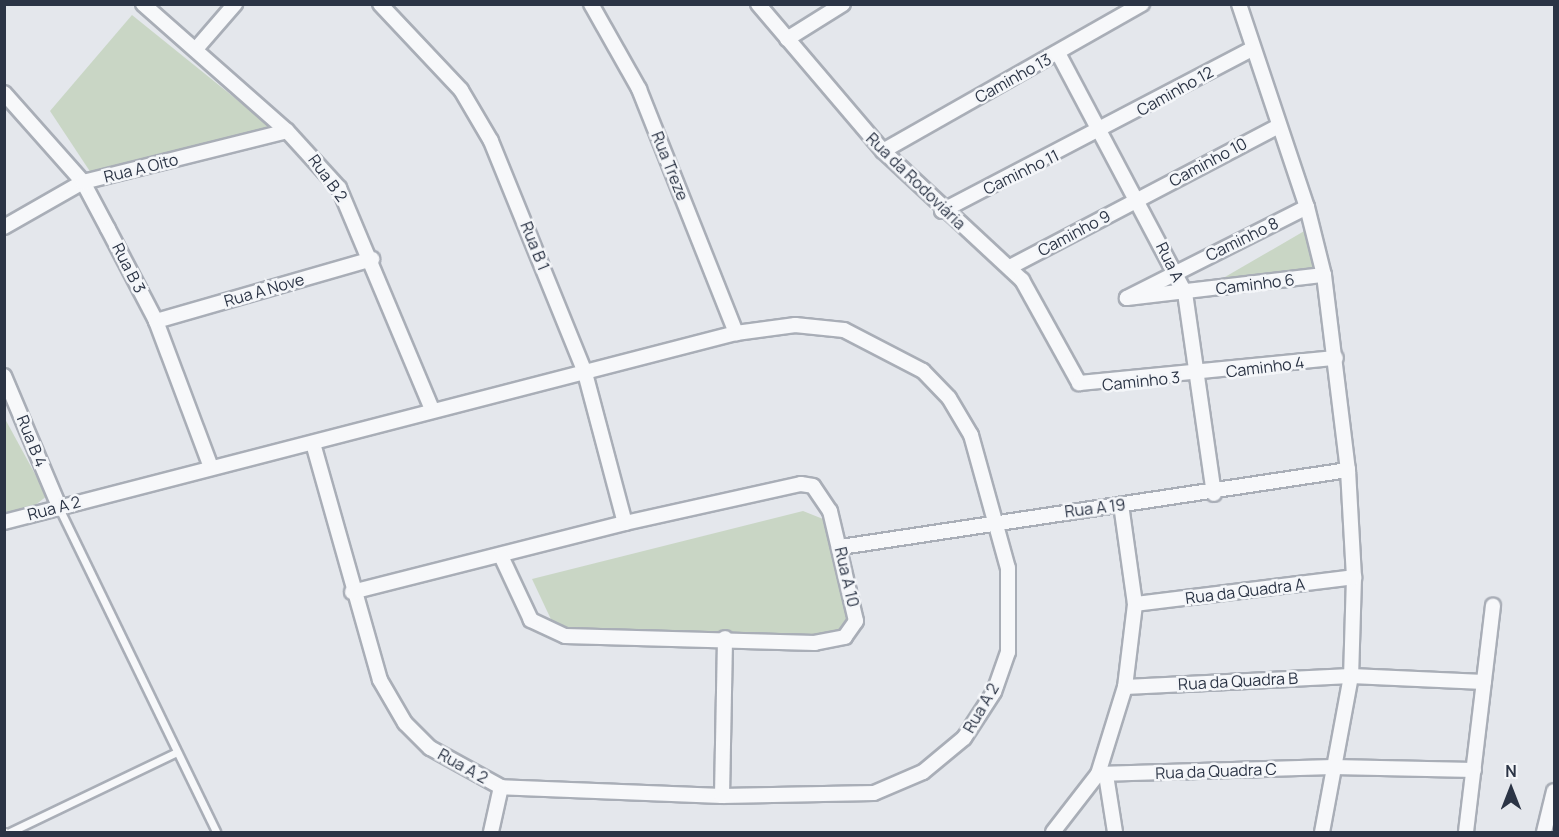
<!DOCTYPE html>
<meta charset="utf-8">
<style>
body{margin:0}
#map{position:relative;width:1559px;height:837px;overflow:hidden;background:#e4e7ec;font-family:Manrope,sans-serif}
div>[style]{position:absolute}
.green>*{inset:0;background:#c9d6c5}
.roads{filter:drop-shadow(2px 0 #a9aeb7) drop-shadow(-2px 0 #a9aeb7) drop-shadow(0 2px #a9aeb7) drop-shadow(0 -2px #a9aeb7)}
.service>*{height:7px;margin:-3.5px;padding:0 3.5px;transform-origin:3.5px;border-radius:3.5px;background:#f7f8fa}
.minor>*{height:14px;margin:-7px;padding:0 7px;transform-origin:7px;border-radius:7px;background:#f7f8fa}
span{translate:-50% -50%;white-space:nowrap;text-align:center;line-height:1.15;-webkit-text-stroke:5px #f4f6f9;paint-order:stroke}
.street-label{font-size:16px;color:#2b3445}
.frame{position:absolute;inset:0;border:6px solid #2b3445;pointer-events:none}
.north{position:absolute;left:1481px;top:759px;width:60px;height:60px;-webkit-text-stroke:4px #f4f6f9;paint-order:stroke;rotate:0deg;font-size:16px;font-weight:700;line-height:24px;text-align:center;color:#2b3445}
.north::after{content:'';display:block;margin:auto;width:21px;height:27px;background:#2b3445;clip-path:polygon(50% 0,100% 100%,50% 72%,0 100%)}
</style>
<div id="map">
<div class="green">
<i style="clip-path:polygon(132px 15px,277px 132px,93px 176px,50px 111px)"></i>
<i style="clip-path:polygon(1306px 230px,1317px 271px,1206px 288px)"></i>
<i style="clip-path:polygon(4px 417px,47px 496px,5px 528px,4px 528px)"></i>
<i style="clip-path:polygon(803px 511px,828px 521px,853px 619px,836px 641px,556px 630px,532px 579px)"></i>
</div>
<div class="roads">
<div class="service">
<i style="left:59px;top:508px;width:360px;rotate:64.1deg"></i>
<i style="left:4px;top:832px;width:1px"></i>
<i style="left:10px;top:832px;width:183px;rotate:-25.6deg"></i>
</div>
<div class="minor">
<i style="left:143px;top:4px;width:192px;rotate:41.4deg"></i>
<i style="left:287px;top:131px;width:77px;rotate:47.6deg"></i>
<i style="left:339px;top:188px;width:240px;rotate:67.2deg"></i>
<i style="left:380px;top:4px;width:118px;rotate:46.7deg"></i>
<i style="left:461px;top:90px;width:59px;rotate:59.5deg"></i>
<i style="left:491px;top:141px;width:250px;rotate:67.9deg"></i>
<i style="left:585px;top:373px;width:155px;rotate:75.1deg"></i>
<i style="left:591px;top:4px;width:98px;rotate:60.5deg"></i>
<i style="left:639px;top:89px;width:263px;rotate:68.3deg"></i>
<i style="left:758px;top:4px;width:193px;rotate:49.6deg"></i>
<i style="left:883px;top:151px;width:190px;rotate:42.9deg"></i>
<i style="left:1022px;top:280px;width:118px;rotate:61deg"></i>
<i style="left:1079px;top:383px;width:258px;rotate:-5.6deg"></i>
<i style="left:1239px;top:4px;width:214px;rotate:71.5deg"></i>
<i style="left:1307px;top:207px;width:70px;rotate:76deg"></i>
<i style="left:1324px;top:275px;width:196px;rotate:83deg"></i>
<i style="left:1348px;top:470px;width:107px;rotate:86.8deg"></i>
<i style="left:1354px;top:577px;width:99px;rotate:91.7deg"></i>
<i style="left:1351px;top:676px;width:159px;rotate:100.5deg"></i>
<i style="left:787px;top:39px;width:66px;rotate:-32deg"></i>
<i style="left:196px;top:49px;width:60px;rotate:-49.1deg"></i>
<i style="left:1058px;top:53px;width:272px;rotate:62.1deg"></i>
<i style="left:1185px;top:293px;width:203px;rotate:81.8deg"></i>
<i style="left:4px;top:93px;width:119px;rotate:48.4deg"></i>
<i style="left:83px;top:182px;width:53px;rotate:62deg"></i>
<i style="left:108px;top:229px;width:104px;rotate:62.4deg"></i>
<i style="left:156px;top:321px;width:156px;rotate:69.4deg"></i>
<i style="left:883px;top:151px;width:298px;rotate:-29.6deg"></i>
<i style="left:1307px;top:207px;width:202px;rotate:153.2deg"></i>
<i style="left:1127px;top:298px;width:198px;rotate:-6.7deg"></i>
<i style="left:942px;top:211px;width:348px;rotate:-27.6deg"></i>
<i style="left:4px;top:227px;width:91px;rotate:-29.7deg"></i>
<i style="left:83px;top:182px;width:210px;rotate:-14deg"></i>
<i style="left:1010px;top:267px;width:304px;rotate:-27.7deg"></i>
<i style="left:156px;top:321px;width:225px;rotate:-16deg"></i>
<i style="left:4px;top:376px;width:141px;rotate:67.1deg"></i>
<i style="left:4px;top:522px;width:756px;rotate:-14.48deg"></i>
<i style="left:736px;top:333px;width:60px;rotate:-7.7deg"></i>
<i style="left:795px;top:325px;width:49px;rotate:5.8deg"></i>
<i style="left:844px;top:330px;width:89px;rotate:27.4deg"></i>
<i style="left:923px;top:371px;width:37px;rotate:46deg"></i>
<i style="left:949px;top:398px;width:43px;rotate:59.3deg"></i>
<i style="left:971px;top:435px;width:138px;rotate:74.5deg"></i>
<i style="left:1008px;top:568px;width:84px;rotate:90deg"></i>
<i style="left:1008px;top:652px;width:42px;rotate:109.3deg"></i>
<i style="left:994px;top:692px;width:55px;rotate:123.1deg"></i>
<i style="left:964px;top:738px;width:53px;rotate:140.3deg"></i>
<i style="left:923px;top:772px;width:53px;rotate:156.8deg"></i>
<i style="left:874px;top:793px;width:152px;rotate:178.9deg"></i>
<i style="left:722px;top:796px;width:221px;rotate:-177.7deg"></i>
<i style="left:501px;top:787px;width:81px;rotate:-151.2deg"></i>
<i style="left:430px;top:748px;width:35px;rotate:-135deg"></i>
<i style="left:405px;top:723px;width:50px;rotate:-120.2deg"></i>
<i style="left:380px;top:680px;width:246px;rotate:-105.8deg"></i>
<i style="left:841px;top:547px;width:513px;rotate:-8.64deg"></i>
<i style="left:352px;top:592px;width:282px;rotate:-14.2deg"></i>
<i style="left:625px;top:523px;width:180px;rotate:-12.5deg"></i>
<i style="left:801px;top:484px;width:12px;rotate:9deg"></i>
<i style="left:813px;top:486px;width:30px;rotate:56deg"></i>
<i style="left:830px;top:511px;width:113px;rotate:76.7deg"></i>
<i style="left:856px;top:621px;width:19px;rotate:125deg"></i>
<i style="left:845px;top:637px;width:31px;rotate:169deg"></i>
<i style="left:815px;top:643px;width:250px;rotate:-178.4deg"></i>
<i style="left:565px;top:636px;width:38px;rotate:-155deg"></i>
<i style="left:531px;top:620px;width:71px;rotate:-115.1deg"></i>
<i style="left:1135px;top:604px;width:221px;rotate:-7deg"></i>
<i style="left:1125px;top:687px;width:226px;rotate:-2.8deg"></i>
<i style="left:1351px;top:676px;width:133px;rotate:2.6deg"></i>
<i style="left:1098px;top:774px;width:235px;rotate:-1.7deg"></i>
<i style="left:1333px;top:767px;width:141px;rotate:1.2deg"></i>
<i style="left:1106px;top:775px;width:58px;rotate:81deg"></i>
<i style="left:722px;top:796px;width:158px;rotate:-88.9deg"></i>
<i style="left:491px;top:832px;width:46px;rotate:-77.5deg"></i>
<i style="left:1053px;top:832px;width:73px;rotate:-52.2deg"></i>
<i style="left:1098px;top:774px;width:91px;rotate:-72.8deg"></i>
<i style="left:1125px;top:687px;width:84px;rotate:-83.1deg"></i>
<i style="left:1135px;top:604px;width:100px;rotate:-98deg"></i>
<i style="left:1466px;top:832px;width:228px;rotate:-83.2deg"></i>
<i style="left:1544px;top:832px;width:42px;rotate:-76.3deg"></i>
</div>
</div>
<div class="street-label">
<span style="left:1013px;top:78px;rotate:-29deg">Caminho 13</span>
<span style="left:1175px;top:91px;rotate:-29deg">Caminho 12</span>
<span style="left:1208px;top:162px;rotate:-28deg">Caminho 10</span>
<span style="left:670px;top:166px;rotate:68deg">Rua Treze</span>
<span style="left:141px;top:168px;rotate:-14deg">Rua A Oito</span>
<span style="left:1021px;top:172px;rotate:-26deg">Caminho 11</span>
<span style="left:328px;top:178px;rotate:54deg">Rua B 2</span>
<span style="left:916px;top:181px;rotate:44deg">Rua da Rodoviária</span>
<span style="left:1074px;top:233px;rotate:-28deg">Caminho 9</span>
<span style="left:1242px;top:239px;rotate:-26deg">Caminho 8</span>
<span style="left:535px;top:246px;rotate:68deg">Rua B 1</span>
<span style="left:1170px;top:262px;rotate:64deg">Rua A</span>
<span style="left:129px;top:268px;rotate:63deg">Rua B 3</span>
<span style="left:1255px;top:284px;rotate:-7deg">Caminho 6</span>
<span style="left:264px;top:290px;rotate:-16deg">Rua A Nove</span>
<span style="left:1265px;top:367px;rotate:-7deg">Caminho 4</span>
<span style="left:1141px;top:381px;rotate:-6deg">Caminho 3</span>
<span style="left:32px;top:441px;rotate:68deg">Rua B 4</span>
<span style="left:54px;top:508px;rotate:-15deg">Rua A 2</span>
<span style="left:1095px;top:508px;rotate:-7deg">Rua A 19</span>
<span style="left:847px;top:577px;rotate:77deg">Rua A 10</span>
<span style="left:1245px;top:591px;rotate:-7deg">Rua da Quadra A</span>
<span style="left:1238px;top:681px;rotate:-3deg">Rua da Quadra B</span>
<span style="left:981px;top:708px;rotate:-60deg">Rua A 2</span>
<span style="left:463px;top:766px;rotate:29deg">Rua A 2</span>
<span style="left:1216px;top:771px;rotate:-2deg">Rua da Quadra C</span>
</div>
<div class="frame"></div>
<div class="north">N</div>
</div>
